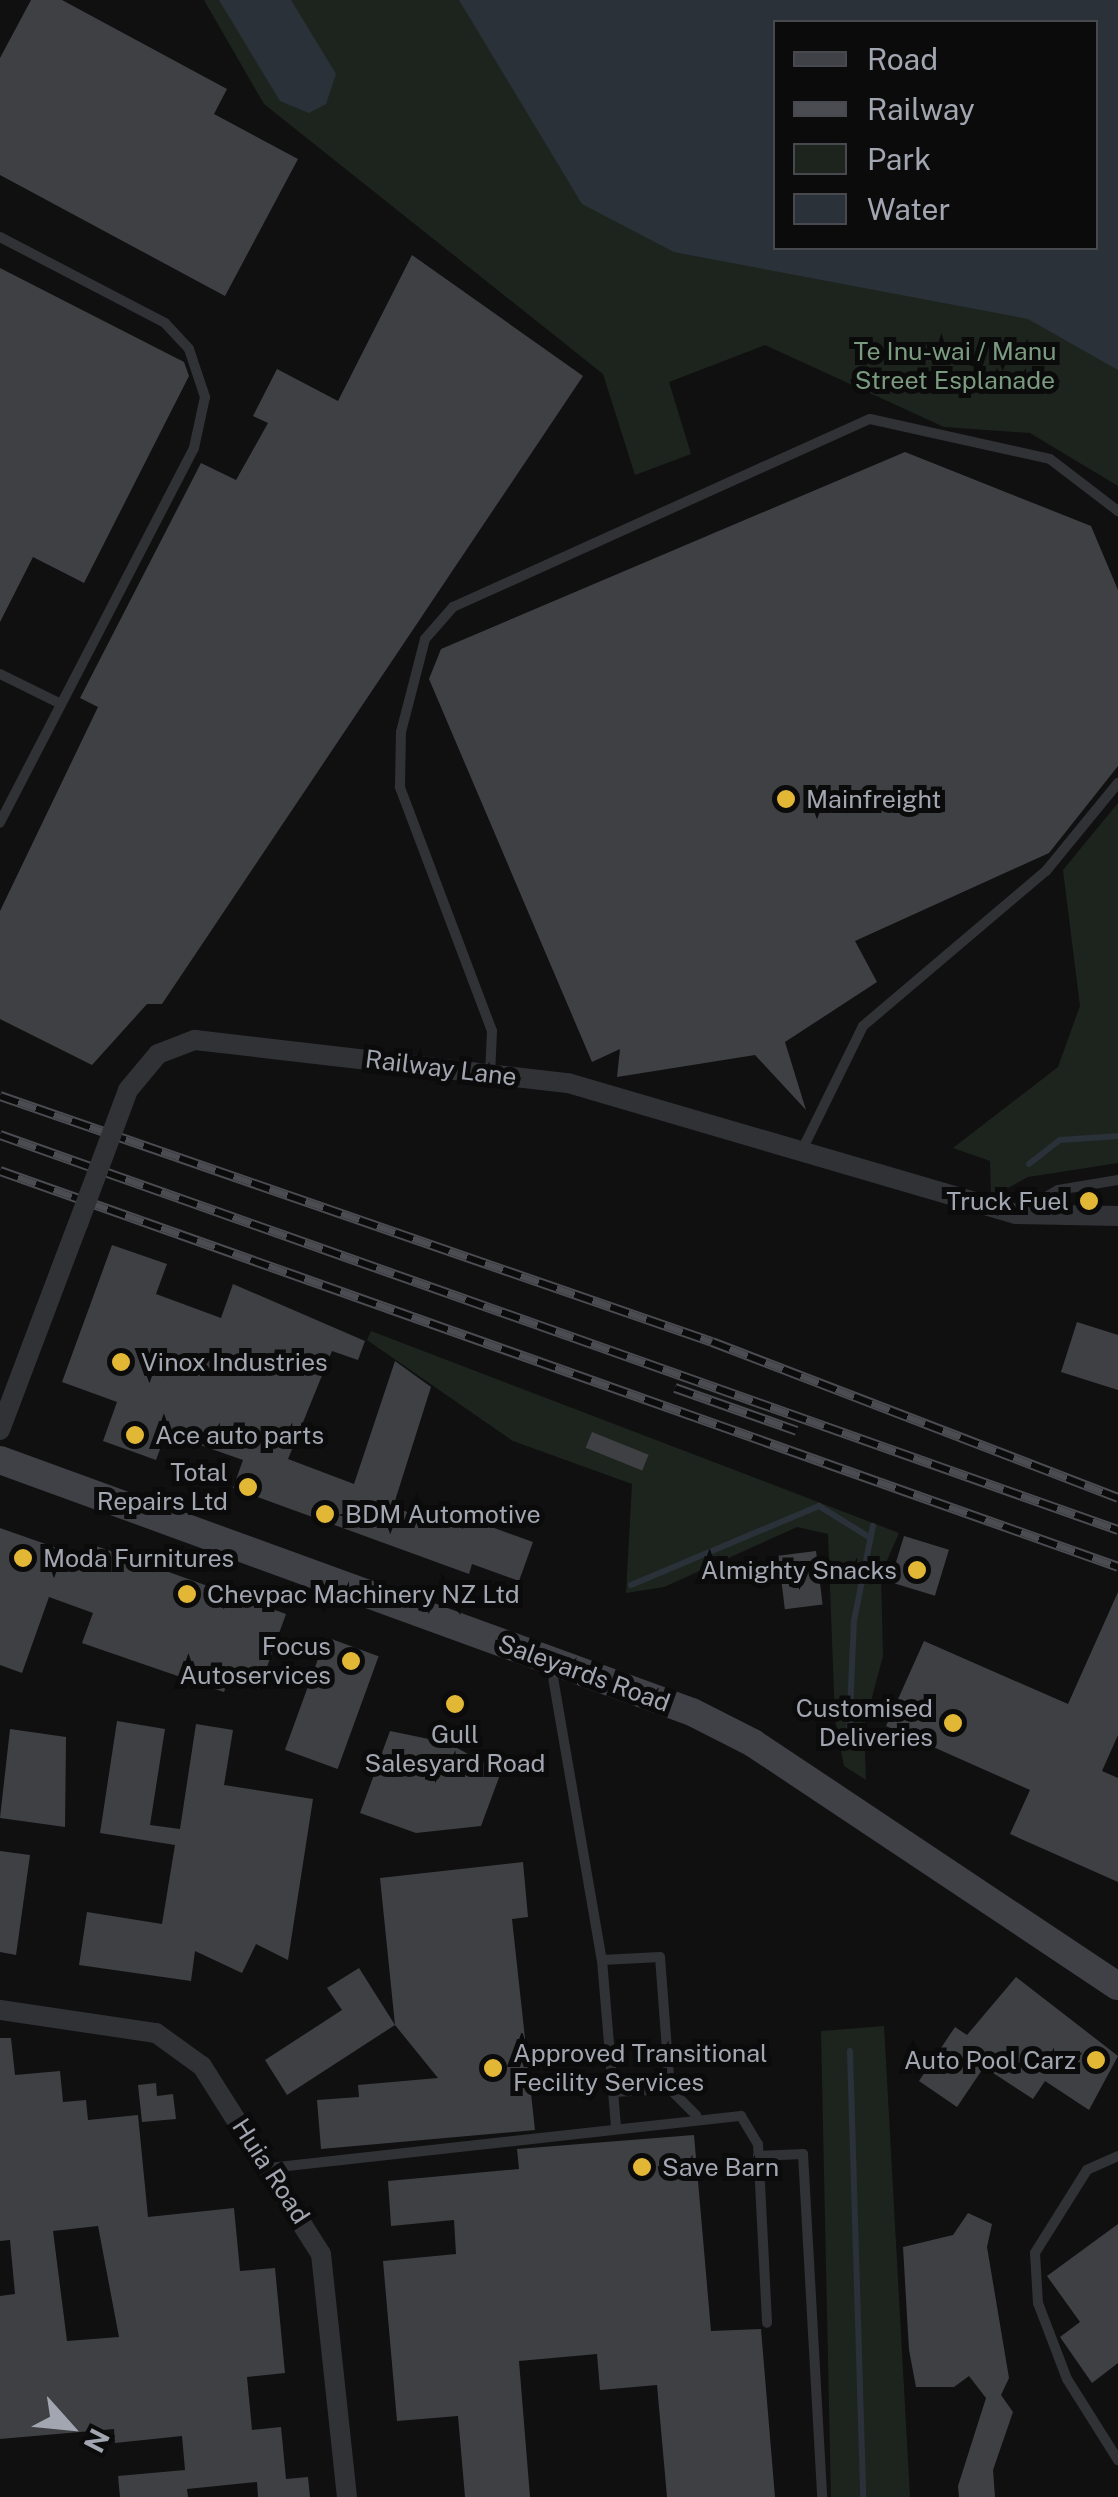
<!DOCTYPE html>
<style>
body{margin:0}
#map{position:relative;width:1118px;height:2497px;overflow:hidden;background:#101011;font-family:"Public Sans",sans-serif}
div>[style]{position:absolute}
.green>*{inset:0;background:#1d241e}
.water>*{inset:0;background:#2b3139}
.stream>*{height:6px;margin:-3px;padding:0 3px;transform-origin:3px;border-radius:3px;background:#2b3139}
.building>*{inset:0;background:#3f4044;transform-origin:0 0}
.service>*{height:10px;margin:-5px;padding:0 5px;transform-origin:5px;border-radius:5px;background:#313236}
.minor>*{height:20px;margin:-10px;padding:0 10px;transform-origin:10px;border-radius:10px;background:#313236}
.secondary>*{height:28px;margin:-14px;padding:0 14px;transform-origin:14px;border-radius:14px;background:#404146}
.rail>*{height:10px;margin-top:-5px;transform-origin:0;background:repeating-linear-gradient(90deg,#0b0b0c 0 19px,#4b4c51 0 38px);box-sizing:border-box;border-block:2px solid #4b4c51}
.minor-bridge>*{height:20px;margin:-10px;padding:0 10px;transform-origin:10px;border-radius:10px;background:#313236}
.dots>*{width:28px;height:28px;translate:-50% -50%;box-sizing:border-box;border:5px solid #0b0b0c;border-radius:50%}
span{translate:-50% -50%;white-space:nowrap;text-align:center;line-height:1.15;-webkit-text-stroke:10px #0b0b0c;paint-order:stroke}
.park-label{font-size:25px;color:#7a9b7f}
.poi-label{font-size:25px;color:#a2a6b1}
.left{translate:0 -50%;text-align:left}
.right{translate:-100% -50%;text-align:right}
.street-label{font-size:25px;color:#a2a6b1}
.legend{position:absolute;left:773px;top:20px;width:325px;height:230px;box-sizing:border-box;background:#0b0b0c;border:2px solid #47494e;margin:0;padding:12px 18px;list-style:none;font-size:30px;color:#a2a6b1}
.legend li{display:flex;align-items:center;gap:20px;height:50px}
.legend b{width:50px;border:2px solid #47494e}
.north{position:absolute;left:20px;top:2377px;width:100px;height:100px;-webkit-text-stroke:8px #0b0b0c;paint-order:stroke;rotate:117deg;font-size:28px;font-weight:700;line-height:40px;text-align:center;color:#a2a6b1}
.north::after{content:'';display:block;margin:auto;width:35px;height:45px;background:#a2a6b1;clip-path:polygon(50% 0,100% 100%,50% 72%,0 100%)}
</style>
<div id="map">
<div class="green">
<i style="clip-path:polygon(evenodd,204px 0,1118px 0,1118px 486px,1030px 433px,944px 427px,765px 345px,669px 382px,691px 454px,635px 475px,603px 374px,264px 104px,204px 0,776px 22px,1096px 22px,1096px 248px,776px 248px,776px 22px)"></i>
<i style="clip-path:polygon(1118px 803px,1118px 1163px,1028px 1177px,991px 1197px,990px 1161px,953px 1148px,1058px 1067px,1080px 1006px,1063px 870px)"></i>
<i style="clip-path:polygon(371px 1331px,899px 1533px,881px 1574px,883px 1656px,864px 1727px,866px 1780px,844px 1766px,835px 1719px,828px 1534px,797px 1527px,664px 1587px,626px 1593px,632px 1484px,513px 1441px,367px 1340px)"></i>
<i style="clip-path:polygon(884px 2026px,910px 2497px,831px 2497px,821px 2031px)"></i>
</div>
<div class="water">
<i style="clip-path:polygon(219px 0,291px 0,336px 74px,326px 104px,309px 113px,280px 101px)"></i>
<i style="clip-path:polygon(evenodd,459px 0,1118px 0,1118px 370px,1028px 319px,674px 252px,582px 204px,459px 0,1096px 22px,1096px 248px,776px 248px,776px 22px,1096px 22px)"></i>
</div>
<div class="stream">
<i style="left:1029px;top:1164px;width:39px;rotate:-38deg"></i>
<i style="left:1060px;top:1140px;width:58px;rotate:-3.9deg"></i>
<i style="left:631px;top:1585px;width:204px;rotate:-22.8deg"></i>
<i style="left:819px;top:1506px;width:59px;rotate:31.8deg"></i>
<i style="left:849px;top:1734px;width:113px;rotate:-87.5deg"></i>
<i style="left:854px;top:1621px;width:97px;rotate:-78.7deg"></i>
<i style="left:850px;top:2051px;width:446px;rotate:88.3deg"></i>
</div>
<div class="building">
<i style="clip-path:polygon(31px 0,62px 0,227px 89px,214px 114px,298px 159px,225px 296px,0 175px,0 58px)"></i>
<i style="clip-path:polygon(412px 255px,583px 376px,162px 1004px,147px 1004px,92px 1065px,0 1019px,0 911px,98px 707px,80px 698px,201px 463px,236px 480px,268px 423px,253px 416px,277px 369px,338px 401px)"></i>
<i style="clip-path:polygon(0 268px,184px 362px,189px 376px,84px 583px,33px 557px,0 622px)"></i>
<i style="clip-path:polygon(905px 452px,1091px 526px,1118px 590px,1118px 766px,1049px 853px,855px 941px,877px 982px,785px 1042px,806px 1110px,755px 1055px,617px 1077px,620px 1049px,592px 1062px,429px 679px,441px 649px)"></i>
<i style="clip-path:polygon(112px 1245px,167px 1264px,156px 1294px,221px 1318px,233px 1284px,365px 1341px,358px 1360px,332px 1351px,288px 1459px,354px 1484px,395px 1361px,431px 1387px,393px 1507px,445px 1525px,450px 1512px,533px 1542px,519px 1581px,472px 1564px,469px 1574px,233px 1488px,243px 1460px,166px 1433px,156px 1460px,103px 1441px,117px 1402px,62px 1382px)"></i>
<i style="clip-path:polygon(1077px 1322px,1118px 1335px,1118px 1390px,1061px 1372px)"></i>
<i style="left:592px;top:1432px;width:61px;height:17px;rotate:22deg"></i>
<i style="clip-path:polygon(0 1528px,91px 1560px,96px 1546px,286px 1614px,259px 1689px,229px 1678px,224px 1692px,82px 1643px,93px 1613px,49px 1597px,22px 1673px,0 1665px)"></i>
<i style="left:904px;top:1536px;width:47px;height:48px;rotate:17deg"></i>
<i style="left:816px;top:1551px;width:54px;height:38px;rotate:83deg"></i>
<i style="clip-path:polygon(1118px 1592px,1118px 1735px,1102px 1771px,1118px 1778px,1118px 1882px,1010px 1834px,1030px 1790px,886px 1726px,924px 1641px,1068px 1704px)"></i>
<i style="left:326px;top:1637px;width:56px;height:120px;rotate:20deg"></i>
<i style="clip-path:polygon(117px 1721px,165px 1729px,150px 1825px,180px 1829px,196px 1724px,233px 1730px,224px 1785px,313px 1799px,288px 1960px,256px 1944px,242px 1973px,195px 1951px,191px 1981px,79px 1965px,87px 1912px,162px 1924px,175px 1845px,100px 1833px)"></i>
<i style="clip-path:polygon(10px 1729px,66px 1737px,65px 1827px,0 1818px)"></i>
<i style="clip-path:polygon(390px 1731px,448px 1743px,501px 1772px,481px 1826px,416px 1833px,360px 1813px)"></i>
<i style="clip-path:polygon(0 1851px,30px 1855px,16px 1955px,0 1952px)"></i>
<i style="clip-path:polygon(523px 1862px,528px 1917px,512px 1919px,535px 2130px,321px 2149px,317px 2100px,359px 2097px,358px 2085px,438px 2078px,395px 2025px,380px 1878px)"></i>
<i style="clip-path:polygon(359px 1968px,395px 2025px,287px 2095px,265px 2060px,342px 2010px,327px 1988px)"></i>
<i style="clip-path:polygon(1016px 1977px,1118px 2056px,1089px 2110px,1045px 2081px,1033px 2099px,984px 2067px,957px 2107px,919px 2081px,955px 2027px,967px 2035px)"></i>
<i style="clip-path:polygon(evenodd,0 2038px,11px 2038px,15px 2075px,60px 2071px,63px 2102px,86px 2100px,88px 2120px,138px 2115px,148px 2217px,234px 2208px,240px 2271px,275px 2268px,285px 2373px,247px 2377px,252px 2430px,281px 2427px,286px 2479px,308px 2477px,310px 2497px,258px 2497px,257px 2482px,187px 2489px,188px 2497px,120px 2497px,118px 2476px,185px 2470px,182px 2436px,115px 2443px,114px 2429px,0 2439px,0 2296px,15px 2294px,10px 2240px,0 2241px,0 2038px,98px 2226px,119px 2337px,67px 2341px,53px 2231px,98px 2226px)"></i>
<i style="clip-path:polygon(156px 2083px,157px 2096px,173px 2094px,176px 2119px,142px 2122px,138px 2085px)"></i>
<i style="clip-path:polygon(694px 2135px,711px 2331px,761px 2329px,775px 2497px,667px 2497px,657px 2385px,600px 2390px,597px 2354px,519px 2361px,530px 2497px,465px 2497px,458px 2416px,397px 2421px,383px 2261px,456px 2254px,454px 2220px,391px 2226px,388px 2181px,519px 2169px,517px 2149px)"></i>
<i style="clip-path:polygon(968px 2213px,992px 2224px,987px 2247px,1009px 2378px,1001px 2395px,1013px 2412px,993px 2470px,995px 2497px,959px 2497px,958px 2486px,986px 2398px,969px 2376px,954px 2387px,916px 2387px,909px 2350px,903px 2247px,953px 2235px)"></i>
<i style="clip-path:polygon(1118px 2224px,1118px 2363px,1092px 2383px,1060px 2337px,1080px 2322px,1047px 2276px)"></i>
</div>
<div class="service">
<i style="left:0;top:237px;width:186px;rotate:27.5deg"></i>
<i style="left:165px;top:323px;width:35px;rotate:47deg"></i>
<i style="left:189px;top:349px;width:51px;rotate:71.6deg"></i>
<i style="left:205px;top:397px;width:52px;rotate:102.2deg"></i>
<i style="left:194px;top:448px;width:422px;rotate:117.4deg"></i>
<i style="left:0;top:674px;width:68px;rotate:26.2deg"></i>
<i style="left:490px;top:1074px;width:43px;rotate:-87.3deg"></i>
<i style="left:492px;top:1031px;width:261px;rotate:-110.7deg"></i>
<i style="left:400px;top:787px;width:55px;rotate:-89deg"></i>
<i style="left:401px;top:732px;width:96px;rotate:-75.5deg"></i>
<i style="left:425px;top:639px;width:43px;rotate:-48.8deg"></i>
<i style="left:453px;top:607px;width:457px;rotate:-24.3deg"></i>
<i style="left:870px;top:419px;width:184px;rotate:12.5deg"></i>
<i style="left:1050px;top:459px;width:86px;rotate:37.4deg"></i>
<i style="left:801px;top:1152px;width:140px;rotate:-63.8deg"></i>
<i style="left:863px;top:1026px;width:240px;rotate:-40.3deg"></i>
<i style="left:1046px;top:871px;width:114px;rotate:-50.7deg"></i>
<i style="left:1025px;top:1209px;width:38px;rotate:-30deg"></i>
<i style="left:1058px;top:1190px;width:61px;rotate:-9.5deg"></i>
<i style="left:551px;top:1666px;width:298px;rotate:80.2deg"></i>
<i style="left:602px;top:1960px;width:169px;rotate:85.2deg"></i>
<i style="left:602px;top:1960px;width:58px;rotate:-3deg"></i>
<i style="left:660px;top:1957px;width:132px;rotate:85.7deg"></i>
<i style="left:670px;top:2089px;width:57px;rotate:177deg"></i>
<i style="left:670px;top:2089px;width:37px;rotate:45deg"></i>
<i style="left:758px;top:2156px;width:45px;rotate:-2.5deg"></i>
<i style="left:803px;top:2154px;width:344px;rotate:86.8deg"></i>
<i style="left:1118px;top:2156px;width:34px;rotate:156deg"></i>
<i style="left:1087px;top:2170px;width:98px;rotate:122.1deg"></i>
<i style="left:1035px;top:2253px;width:50px;rotate:86.6deg"></i>
<i style="left:1038px;top:2303px;width:81px;rotate:69.1deg"></i>
<i style="left:1067px;top:2379px;width:96px;rotate:57.8deg"></i>
<i style="left:269px;top:2168px;width:475px;rotate:-6.3deg"></i>
<i style="left:741px;top:2116px;width:33px;rotate:59deg"></i>
<i style="left:758px;top:2144px;width:179px;rotate:87.1deg"></i>
</div>
<div class="minor">
<i style="left:128px;top:1090px;width:47px;rotate:-50.2deg"></i>
<i style="left:158px;top:1054px;width:40px;rotate:-21deg"></i>
<i style="left:195px;top:1040px;width:375px;rotate:6.6deg"></i>
<i style="left:568px;top:1083px;width:467px;rotate:16.3deg"></i>
<i style="left:1016px;top:1214px;width:102px;rotate:1.1deg"></i>
<i style="left:0;top:1430px;width:220px;rotate:-69.3deg"></i>
<i style="left:0;top:2010px;width:158px;rotate:8.4deg"></i>
<i style="left:156px;top:2033px;width:57px;rotate:35.7deg"></i>
<i style="left:202px;top:2066px;width:222px;rotate:57.7deg"></i>
<i style="left:321px;top:2254px;width:244px;rotate:83.9deg"></i>
</div>
<div class="secondary">
<i style="left:0;top:1460px;width:736px;rotate:20.01deg"></i>
<i style="left:692px;top:1712px;width:68px;rotate:26.9deg"></i>
<i style="left:753px;top:1743px;width:438px;rotate:33.7deg"></i>
</div>
<div class="rail">
<i style="left:0;top:1096px;width:753px;rotate:19.06deg"></i>
<i style="left:712px;top:1342px;width:435px;rotate:21deg"></i>
<i style="left:0;top:1135px;width:1186px;rotate:19.46deg"></i>
<i style="left:0;top:1171px;width:1186px;rotate:19.5deg"></i>
<i style="left:675px;top:1388px;width:129px;rotate:19.4deg"></i>
</div>
<div class="minor-bridge">
<i style="left:78px;top:1224px;width:143px;rotate:-69.5deg"></i>
</div>
<div class="dots">
<i style="left:786px;top:799px;background:#e3b736"></i>
<i style="left:1089px;top:1201px;background:#e3b736"></i>
<i style="left:121px;top:1362px;background:#e3b736"></i>
<i style="left:135px;top:1435px;background:#e3b736"></i>
<i style="left:248px;top:1487px;background:#e3b736"></i>
<i style="left:325px;top:1514px;background:#e3b736"></i>
<i style="left:23px;top:1558px;background:#e3b736"></i>
<i style="left:917px;top:1570px;background:#e3b736"></i>
<i style="left:187px;top:1594px;background:#e3b736"></i>
<i style="left:351px;top:1661px;background:#e3b736"></i>
<i style="left:455px;top:1704px;background:#e3b736"></i>
<i style="left:953px;top:1723px;background:#e3b736"></i>
<i style="left:1096px;top:2060px;background:#e3b736"></i>
<i style="left:493px;top:2068px;background:#e3b736"></i>
<i style="left:642px;top:2167px;background:#e3b736"></i>
</div>
<div class="park-label">
<span style="left:955px;top:366px">Te Inu-wai / Manu<br>Street Esplanade</span>
</div>
<div class="poi-label">
<span class="left" style="left:806px;top:799px">Mainfreight</span>
<span class="right" style="left:1069px;top:1201px">Truck Fuel</span>
<span class="left" style="left:141px;top:1362px">Vinox Industries</span>
<span class="left" style="left:155px;top:1435px">Ace auto parts</span>
<span class="right" style="left:228px;top:1487px">Total<br>Repairs Ltd</span>
<span class="left" style="left:345px;top:1514px">BDM Automotive</span>
<span class="left" style="left:43px;top:1558px">Moda Furnitures</span>
<span class="right" style="left:897px;top:1570px">Almighty Snacks</span>
<span class="left" style="left:207px;top:1594px">Chevpac Machinery NZ Ltd</span>
<span class="right" style="left:331px;top:1661px">Focus<br>Autoservices</span>
<span class="right" style="left:933px;top:1723px">Customised<br>Deliveries</span>
<span style="left:455px;top:1749px">Gull<br>Salesyard Road</span>
<span class="left" style="left:513px;top:2068px">Approved Transitional<br>Fecility Services</span>
<span class="right" style="left:1076px;top:2060px">Auto Pool Carz</span>
<span class="left" style="left:662px;top:2167px">Save Barn</span>
</div>
<div class="street-label">
<span style="left:441px;top:1068px;rotate:7deg">Railway Lane</span>
<span style="left:584px;top:1673px;rotate:20deg">Saleyards Road</span>
<span style="left:271px;top:2171px;rotate:57deg">Huia Road</span>
</div>
<ul class="legend">
<li><b style="height:12px;background:#404146"></b>Road</li>
<li><b style="height:12px;background:#4b4c51"></b>Railway</li>
<li><b style="height:28px;background:#1d241e"></b>Park</li>
<li><b style="height:28px;background:#2b3139"></b>Water</li>
</ul>
<div class="north">N</div>
</div>
